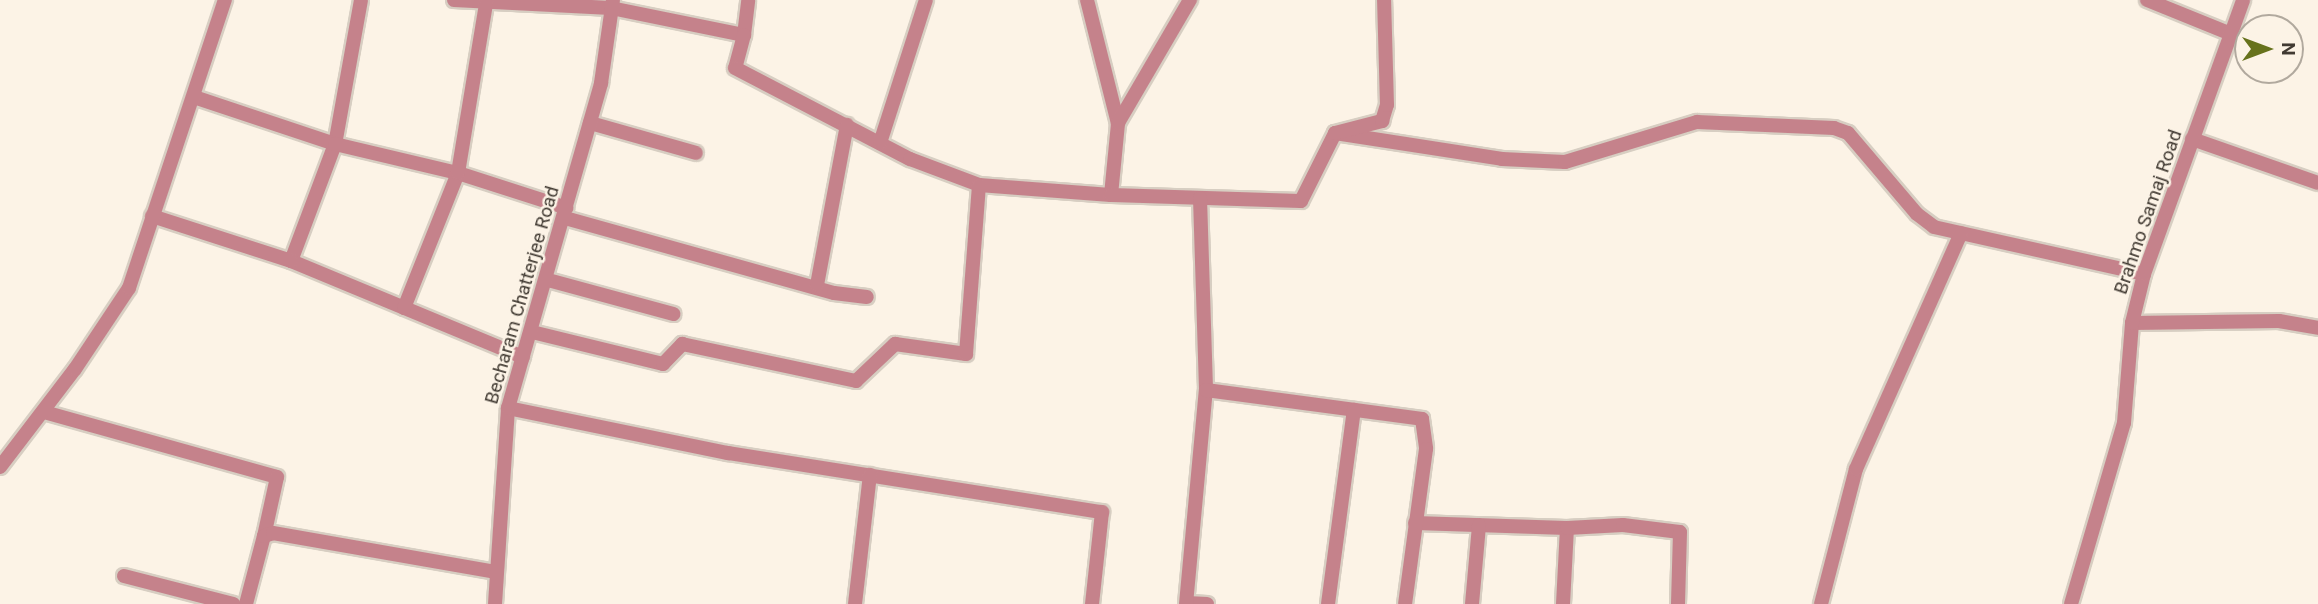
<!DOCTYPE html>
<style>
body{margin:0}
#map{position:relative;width:2318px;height:604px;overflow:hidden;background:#fcf3e6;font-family:Roboto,sans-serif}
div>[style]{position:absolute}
.roads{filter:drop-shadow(2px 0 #d7cec2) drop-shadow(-2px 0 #d7cec2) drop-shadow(0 2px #d7cec2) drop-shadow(0 -2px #d7cec2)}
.minor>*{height:14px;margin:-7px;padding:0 7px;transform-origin:7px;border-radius:7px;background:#c5828b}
.tertiary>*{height:14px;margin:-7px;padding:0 7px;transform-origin:7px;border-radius:7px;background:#c5828b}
span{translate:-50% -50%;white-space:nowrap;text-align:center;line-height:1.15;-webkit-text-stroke:5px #fcf3e6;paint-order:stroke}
.street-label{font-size:19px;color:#413a32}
.north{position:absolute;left:2234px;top:14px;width:70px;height:70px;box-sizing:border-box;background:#fcf3e6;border:2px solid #b1a99e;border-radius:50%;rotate:90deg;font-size:19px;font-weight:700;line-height:28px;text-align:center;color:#413a32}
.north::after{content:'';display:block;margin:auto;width:24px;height:32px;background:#67721c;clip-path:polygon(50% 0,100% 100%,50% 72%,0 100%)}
</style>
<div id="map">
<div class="roads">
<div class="minor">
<i style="left:361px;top:0;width:146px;rotate:100.2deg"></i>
<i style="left:335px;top:144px;width:125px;rotate:110.6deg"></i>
<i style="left:291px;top:261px;width:251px;rotate:22.5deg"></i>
<i style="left:454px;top:0;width:157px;rotate:2.9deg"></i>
<i style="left:611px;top:8px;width:136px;rotate:11.5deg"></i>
<i style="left:744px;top:35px;width:35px;rotate:-83deg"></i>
<i style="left:1087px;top:0;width:127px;rotate:75.9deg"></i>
<i style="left:2147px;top:0;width:91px;rotate:22deg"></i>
<i style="left:744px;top:35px;width:34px;rotate:105deg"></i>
<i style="left:735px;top:68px;width:197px;rotate:27.5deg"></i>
<i style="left:910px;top:159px;width:74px;rotate:20.6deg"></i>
<i style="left:979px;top:185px;width:132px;rotate:4.3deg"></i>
<i style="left:1111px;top:195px;width:72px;rotate:-84.4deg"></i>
<i style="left:1118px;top:123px;width:143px;rotate:-59.7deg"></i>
<i style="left:194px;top:97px;width:149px;rotate:18.4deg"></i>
<i style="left:335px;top:144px;width:126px;rotate:13.3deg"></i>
<i style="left:458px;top:173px;width:114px;rotate:17.8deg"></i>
<i style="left:590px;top:123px;width:110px;rotate:15.8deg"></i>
<i style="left:1335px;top:133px;width:169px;rotate:8.8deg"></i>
<i style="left:1502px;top:159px;width:63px;rotate:2.7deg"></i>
<i style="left:1565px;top:162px;width:138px;rotate:-16.9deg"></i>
<i style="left:1697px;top:122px;width:137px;rotate:2.5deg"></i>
<i style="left:1834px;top:128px;width:15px;rotate:20deg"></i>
<i style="left:1848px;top:133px;width:106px;rotate:49.6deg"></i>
<i style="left:1917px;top:214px;width:21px;rotate:37deg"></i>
<i style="left:1934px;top:227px;width:215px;rotate:12.6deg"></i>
<i style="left:2192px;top:139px;width:133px;rotate:19.2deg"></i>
<i style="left:880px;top:143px;width:150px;rotate:-72.2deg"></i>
<i style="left:1111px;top:195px;width:190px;rotate:1.8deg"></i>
<i style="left:1301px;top:201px;width:76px;rotate:-63.4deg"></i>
<i style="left:1335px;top:133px;width:49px;rotate:-14.3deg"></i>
<i style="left:1382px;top:121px;width:17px;rotate:-73deg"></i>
<i style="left:1387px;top:105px;width:105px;rotate:-91.6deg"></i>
<i style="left:1200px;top:198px;width:192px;rotate:88.2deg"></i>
<i style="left:152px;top:216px;width:146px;rotate:17.9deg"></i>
<i style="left:565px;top:218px;width:279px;rotate:15.6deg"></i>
<i style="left:834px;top:293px;width:33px;rotate:7deg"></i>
<i style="left:548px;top:280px;width:130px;rotate:15.2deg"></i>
<i style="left:817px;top:285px;width:163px;rotate:-79.4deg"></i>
<i style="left:404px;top:308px;width:145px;rotate:-68.2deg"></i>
<i style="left:458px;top:173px;width:171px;rotate:-80.6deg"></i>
<i style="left:2132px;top:323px;width:147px;rotate:-0.8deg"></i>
<i style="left:2279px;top:321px;width:40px;rotate:10deg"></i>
<i style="left:532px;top:332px;width:135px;rotate:13.7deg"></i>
<i style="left:663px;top:364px;width:28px;rotate:-46deg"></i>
<i style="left:682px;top:344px;width:178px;rotate:12deg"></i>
<i style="left:856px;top:381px;width:54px;rotate:-43.5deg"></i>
<i style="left:895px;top:344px;width:72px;rotate:8deg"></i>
<i style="left:966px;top:354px;width:169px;rotate:-85.6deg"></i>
<i style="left:508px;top:408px;width:225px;rotate:11.6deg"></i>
<i style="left:728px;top:453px;width:379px;rotate:9deg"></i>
<i style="left:1102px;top:512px;width:93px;rotate:96.2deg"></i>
<i style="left:44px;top:412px;width:242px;rotate:15.6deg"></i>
<i style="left:277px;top:477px;width:60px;rotate:102.4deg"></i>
<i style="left:0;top:467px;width:123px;rotate:-52.6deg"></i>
<i style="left:75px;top:369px;width:97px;rotate:-56.3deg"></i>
<i style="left:129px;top:288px;width:304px;rotate:-71.6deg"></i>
<i style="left:1415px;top:523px;width:152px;rotate:1.9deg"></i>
<i style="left:124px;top:576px;width:113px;rotate:14.4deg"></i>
<i style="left:1187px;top:603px;width:20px;rotate:3deg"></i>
<i style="left:246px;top:604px;width:70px;rotate:-75.2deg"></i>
<i style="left:264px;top:536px;width:9px;rotate:-18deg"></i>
<i style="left:273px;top:533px;width:227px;rotate:9.9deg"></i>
<i style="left:495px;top:604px;width:196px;rotate:-86.2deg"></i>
<i style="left:508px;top:408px;width:338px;rotate:-74deg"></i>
<i style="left:601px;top:83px;width:84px;rotate:-81.8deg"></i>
<i style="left:855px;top:604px;width:130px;rotate:-83.4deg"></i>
<i style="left:1186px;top:604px;width:215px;rotate:-84.7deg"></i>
<i style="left:1206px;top:390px;width:218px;rotate:7.6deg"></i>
<i style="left:1422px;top:419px;width:30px;rotate:82deg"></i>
<i style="left:1426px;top:449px;width:156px;rotate:97.7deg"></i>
<i style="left:1328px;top:604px;width:196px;rotate:-82.4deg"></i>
<i style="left:1472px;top:604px;width:79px;rotate:-84.9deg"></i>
<i style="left:1563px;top:604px;width:76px;rotate:-87deg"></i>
<i style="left:1567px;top:528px;width:56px;rotate:-3.1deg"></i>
<i style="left:1623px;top:525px;width:57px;rotate:7deg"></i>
<i style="left:1680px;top:532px;width:72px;rotate:91.6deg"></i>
<i style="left:1821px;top:604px;width:139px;rotate:-75.5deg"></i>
<i style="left:1856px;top:469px;width:258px;rotate:-66deg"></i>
</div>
<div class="tertiary">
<i style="left:2071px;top:604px;width:189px;rotate:-73.7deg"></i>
<i style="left:2124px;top:423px;width:100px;rotate:-85.4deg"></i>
<i style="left:2132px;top:323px;width:50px;rotate:-76.2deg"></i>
<i style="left:2144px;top:274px;width:291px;rotate:-70.1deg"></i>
</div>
</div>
<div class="street-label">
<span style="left:2148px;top:212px;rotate:-71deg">Brahmo Samaj Road</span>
<span style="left:522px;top:295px;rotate:-74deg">Becharam Chatterjee Road</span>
</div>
<div class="north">N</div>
</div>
